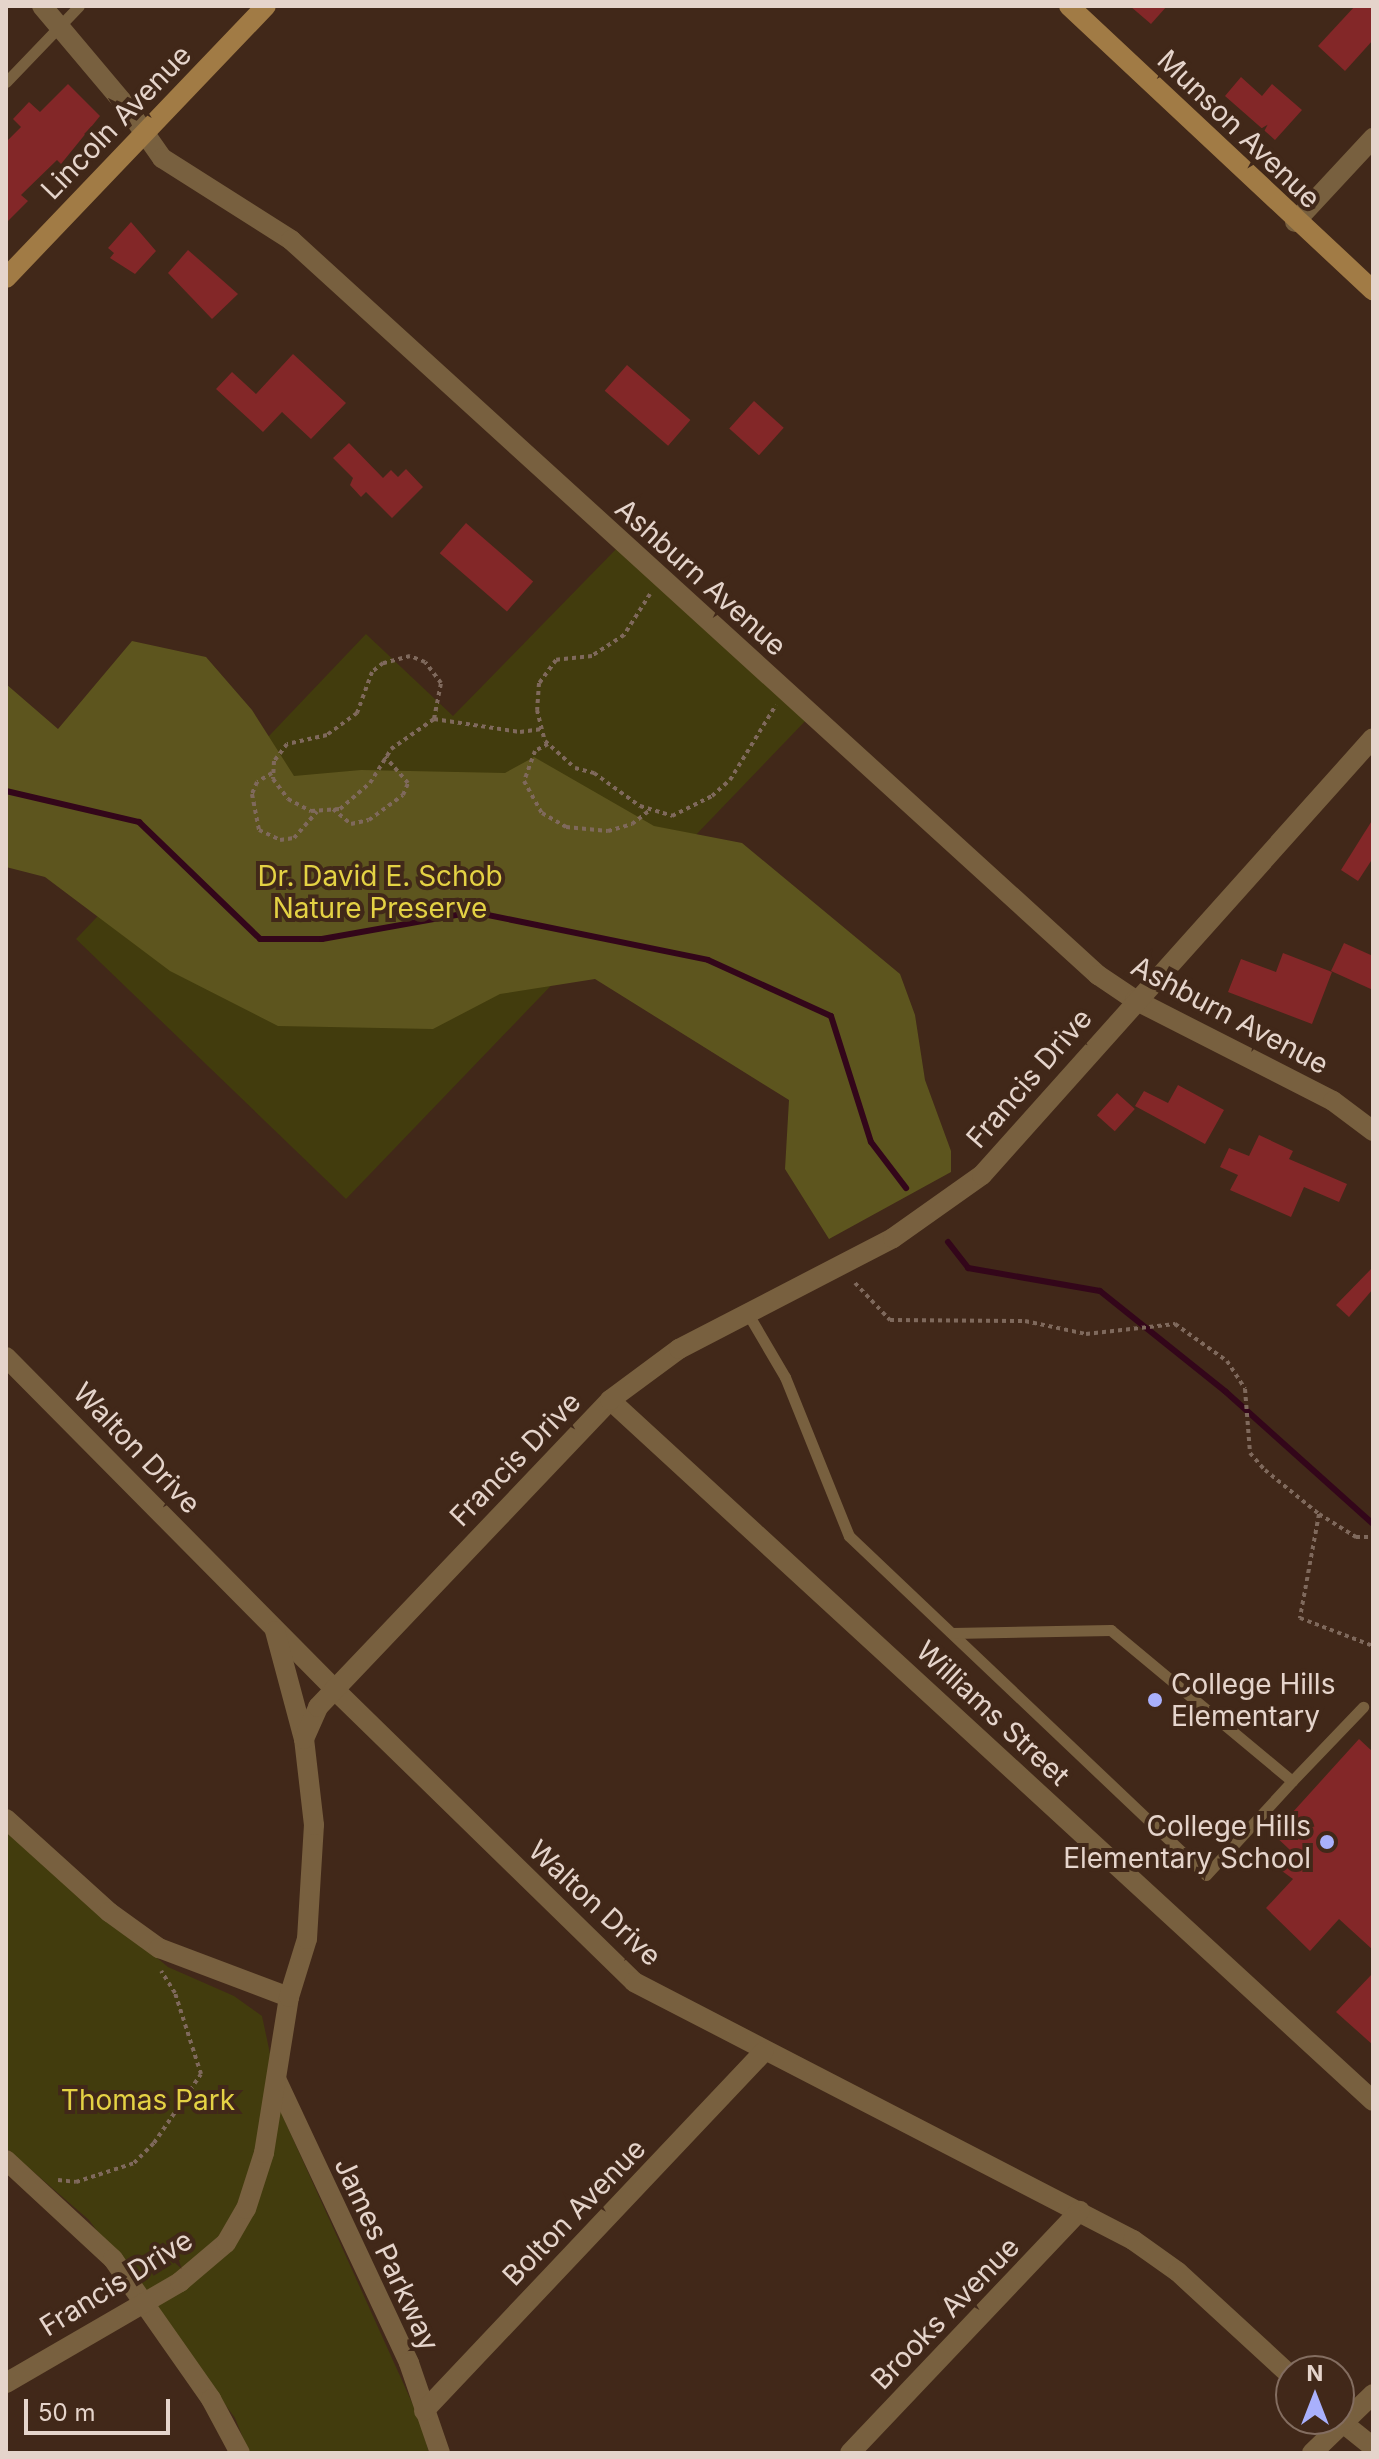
<!DOCTYPE html>
<style>
body{margin:0}
#map{position:relative;width:1379px;height:2459px;overflow:hidden;background:#412819;font-family:Inter,sans-serif}
div>[style]{position:absolute}
.green>*{inset:0;background:#423c0d}
.forest>*{inset:0;background:#5d551e}
.stream>*{height:6px;margin:-3px;padding:0 3px;transform-origin:3px;border-radius:3px;background:#33061a}
.building>*{inset:0;background:#832728;transform-origin:0 0}
.path>*{height:4px;margin-top:-2px;transform-origin:0;background:repeating-linear-gradient(90deg,#7f695c 0 4px,transparent 0 8px)}
.lane>*{height:11px;margin:-5.5px;padding:0 5.5px;transform-origin:5.5px;border-radius:5.5px;background:#78603f}
.street>*{height:20px;margin:-10px;padding:0 10px;transform-origin:10px;border-radius:10px;background:#78603f}
.secondary>*{height:20px;margin:-10px;padding:0 10px;transform-origin:10px;border-radius:10px;background:#a17b45}
.dots>*{width:22px;height:22px;translate:-50% -50%;box-sizing:border-box;border:4px solid #412819;border-radius:50%}
span{translate:-50% -50%;white-space:nowrap;text-align:center;line-height:1.15;-webkit-text-stroke:8px #412819;paint-order:stroke}
.street-label{font-size:28px;color:#e5d4cb}
.park-label{font-size:28px;color:#e4d244}
.poi-label{font-size:28px;color:#e5d4cb}
.left{translate:0 -50%;text-align:left}
.right{translate:-100% -50%;text-align:right}
.frame{position:absolute;inset:0;border:8px solid #e5d4cb;pointer-events:none}
.north{position:absolute;left:1275px;top:2355px;width:80px;height:80px;box-sizing:border-box;background:#412819;border:2px solid #836d60;border-radius:50%;rotate:0deg;font-size:22px;font-weight:700;line-height:32px;text-align:center;color:#e5d4cb}
.north::after{content:'';display:block;margin:auto;width:28px;height:36px;background:#a9b0fc;clip-path:polygon(50% 0,100% 100%,50% 72%,0 100%)}
.scale{position:absolute;left:24px;top:2399px;width:146px;height:36px;box-sizing:border-box;border:4px solid #e5d4cb;border-top:0;padding-left:10px;font-size:24px;line-height:28px;white-space:nowrap;color:#e5d4cb;-webkit-text-stroke:6px #412819;paint-order:stroke}
</style>
<div id="map">
<div class="green">
<i style="clip-path:polygon(622px 543px,811px 715px,346px 1199px,76px 939px,366px 634px,453px 716px)"></i>
<i style="clip-path:polygon(6px 1832px,168px 1967px,234px 1996px,262px 2016px,284px 2119px,419px 2418px,429px 2453px,249px 2453px,235px 2418px,89px 2220px,6px 2148px)"></i>
</div>
<div class="forest">
<i style="clip-path:polygon(132px 641px,206px 657px,252px 710px,294px 776px,361px 770px,505px 773px,534px 757px,654px 826px,742px 843px,900px 974px,915px 1015px,925px 1080px,951px 1151px,951px 1172px,829px 1239px,785px 1169px,789px 1100px,595px 979px,500px 994px,433px 1029px,278px 1026px,170px 971px,45px 877px,6px 867px,6px 684px,58px 729px)"></i>
</div>
<div class="stream">
<i style="left:6px;top:791px;width:137px;rotate:13.1deg"></i>
<i style="left:139px;top:822px;width:168px;rotate:44deg"></i>
<i style="left:260px;top:939px;width:62px"></i>
<i style="left:322px;top:939px;width:153px;rotate:-10.1deg"></i>
<i style="left:473px;top:912px;width:240px;rotate:11.5deg"></i>
<i style="left:708px;top:960px;width:135px;rotate:24.5deg"></i>
<i style="left:831px;top:1016px;width:132px;rotate:72.4deg"></i>
<i style="left:871px;top:1142px;width:58px;rotate:52.7deg"></i>
<i style="left:948px;top:1242px;width:33px;rotate:52deg"></i>
<i style="left:968px;top:1268px;width:134px;rotate:9.9deg"></i>
<i style="left:1100px;top:1291px;width:161px;rotate:38.7deg"></i>
<i style="left:1226px;top:1392px;width:198px;rotate:41.9deg"></i>
</div>
<div class="building">
<i style="clip-path:polygon(1130px 6px,1167px 6px,1151px 24px)"></i>
<i style="clip-path:polygon(1355px 6px,1373px 6px,1373px 40px,1345px 71px,1318px 46px)"></i>
<i style="clip-path:polygon(1241px 77px,1262px 96px,1272px 84px,1302px 110px,1275px 140px,1225px 96px)"></i>
<i style="clip-path:polygon(68px 84px,100px 116px,61px 164px,57px 160px,21px 195px,28px 201px,6px 223px,6px 142px,21px 127px,13px 119px,29px 102px,40px 112px)"></i>
<i style="clip-path:polygon(131px 222px,156px 251px,135px 274px,110px 258px,114px 253px,108px 248px)"></i>
<i style="clip-path:polygon(188px 250px,238px 294px,212px 319px,168px 273px)"></i>
<i style="clip-path:polygon(293px 354px,346px 403px,311px 439px,282px 412px,263px 432px,216px 389px,232px 372px,256px 394px)"></i>
<i style="left:627px;top:365px;width:84px;height:34px;rotate:41deg"></i>
<i style="left:754px;top:401px;width:40px;height:37px;rotate:42deg"></i>
<i style="clip-path:polygon(349px 443px,383px 478px,391px 470px,398px 477px,406px 469px,423px 487px,392px 518px,366px 492px,361px 497px,350px 485px,353px 478px,333px 458px)"></i>
<i style="left:466px;top:523px;width:89px;height:40px;rotate:41deg"></i>
<i style="clip-path:polygon(1373px 819px,1373px 858px,1358px 881px,1341px 870px)"></i>
<i style="clip-path:polygon(1344px 943px,1373px 956px,1373px 990px,1331px 971px)"></i>
<i style="clip-path:polygon(1283px 953px,1332px 972px,1312px 1024px,1228px 992px,1241px 959px,1276px 972px)"></i>
<i style="clip-path:polygon(1178px 1085px,1224px 1110px,1205px 1144px,1135px 1106px,1144px 1091px,1168px 1103px)"></i>
<i style="left:1117px;top:1093px;width:24px;height:30px;rotate:42deg"></i>
<i style="clip-path:polygon(1259px 1135px,1293px 1151px,1289px 1159px,1347px 1184px,1339px 1202px,1304px 1187px,1291px 1217px,1230px 1190px,1238px 1175px,1220px 1167px,1229px 1148px,1249px 1156px)"></i>
<i style="clip-path:polygon(1373px 1267px,1373px 1289px,1349px 1317px,1336px 1305px)"></i>
<i style="clip-path:polygon(1359px 1739px,1373px 1752px,1373px 1950px,1339px 1919px,1310px 1951px,1266px 1908px,1293px 1879px,1282px 1871px,1282px 1859px,1290px 1850px,1273px 1834px)"></i>
<i style="clip-path:polygon(1373px 1973px,1373px 2045px,1336px 2012px)"></i>
</div>
<div class="path">
<i style="left:650px;top:594px;width:49px;rotate:122.4deg"></i>
<i style="left:624px;top:635px;width:38px;rotate:147deg"></i>
<i style="left:592px;top:656px;width:36px;rotate:174deg"></i>
<i style="left:556px;top:660px;width:29px;rotate:126deg"></i>
<i style="left:539px;top:683px;width:27px;rotate:94deg"></i>
<i style="left:537px;top:710px;width:32px;rotate:76deg"></i>
<i style="left:545px;top:741px;width:40px;rotate:42deg"></i>
<i style="left:575px;top:768px;width:20px;rotate:15deg"></i>
<i style="left:594px;top:773px;width:57px;rotate:35.7deg"></i>
<i style="left:640px;top:806px;width:34px;rotate:17deg"></i>
<i style="left:672px;top:816px;width:45px;rotate:-26.6deg"></i>
<i style="left:712px;top:796px;width:24px;rotate:-42deg"></i>
<i style="left:730px;top:780px;width:88px;rotate:-58.5deg"></i>
<i style="left:434px;top:719px;width:37px;rotate:-79deg"></i>
<i style="left:441px;top:683px;width:26px;rotate:-127deg"></i>
<i style="left:425px;top:662px;width:16px;rotate:-158deg"></i>
<i style="left:410px;top:656px;width:28px;rotate:165deg"></i>
<i style="left:383px;top:663px;width:14px;rotate:141deg"></i>
<i style="left:372px;top:672px;width:44px;rotate:110.1deg"></i>
<i style="left:357px;top:713px;width:37px;rotate:144deg"></i>
<i style="left:327px;top:735px;width:41px;rotate:167.3deg"></i>
<i style="left:287px;top:744px;width:21px;rotate:127deg"></i>
<i style="left:274px;top:761px;width:18px;rotate:93deg"></i>
<i style="left:273px;top:779px;width:25px;rotate:53deg"></i>
<i style="left:288px;top:799px;width:26px;rotate:28deg"></i>
<i style="left:311px;top:811px;width:29px;rotate:-4deg"></i>
<i style="left:340px;top:809px;width:40px;rotate:-41deg"></i>
<i style="left:370px;top:783px;width:40px;rotate:-58deg"></i>
<i style="left:391px;top:749px;width:52px;rotate:-34.9deg"></i>
<i style="left:434px;top:719px;width:87px;rotate:8.6deg"></i>
<i style="left:520px;top:732px;width:22px;rotate:-8deg"></i>
<i style="left:548px;top:744px;width:15px;rotate:152deg"></i>
<i style="left:535px;top:751px;width:32px;rotate:110deg"></i>
<i style="left:524px;top:781px;width:37px;rotate:61deg"></i>
<i style="left:542px;top:813px;width:28px;rotate:30deg"></i>
<i style="left:566px;top:827px;width:42px;rotate:5.4deg"></i>
<i style="left:608px;top:831px;width:25px;rotate:-16deg"></i>
<i style="left:632px;top:824px;width:23px;rotate:-38deg"></i>
<i style="left:272px;top:773px;width:17px;rotate:149deg"></i>
<i style="left:257px;top:782px;width:13px;rotate:113deg"></i>
<i style="left:252px;top:794px;width:37px;rotate:79deg"></i>
<i style="left:259px;top:830px;width:23px;rotate:25deg"></i>
<i style="left:280px;top:840px;width:14px;rotate:-8deg"></i>
<i style="left:294px;top:838px;width:35px;rotate:-49deg"></i>
<i style="left:333px;top:809px;width:23px;rotate:40deg"></i>
<i style="left:351px;top:824px;width:18px;rotate:-13deg"></i>
<i style="left:369px;top:820px;width:42px;rotate:-36.3deg"></i>
<i style="left:403px;top:795px;width:13px;rotate:-67deg"></i>
<i style="left:408px;top:783px;width:35px;rotate:-131deg"></i>
<i style="left:855px;top:1283px;width:51px;rotate:46.6deg"></i>
<i style="left:890px;top:1320px;width:135px;rotate:0.4deg"></i>
<i style="left:1025px;top:1321px;width:62px;rotate:12deg"></i>
<i style="left:1086px;top:1334px;width:90px;rotate:-6.4deg"></i>
<i style="left:1175px;top:1324px;width:64px;rotate:35.4deg"></i>
<i style="left:1227px;top:1361px;width:33px;rotate:57deg"></i>
<i style="left:1245px;top:1389px;width:64px;rotate:85.5deg"></i>
<i style="left:1250px;top:1453px;width:23px;rotate:49deg"></i>
<i style="left:1265px;top:1470px;width:70px;rotate:39.2deg"></i>
<i style="left:1319px;top:1514px;width:44px;rotate:31.9deg"></i>
<i style="left:1356px;top:1537px;width:17px"></i>
<i style="left:1319px;top:1514px;width:106px;rotate:100.4deg"></i>
<i style="left:1300px;top:1618px;width:78px;rotate:21deg"></i>
<i style="left:58px;top:2180px;width:18px;rotate:6deg"></i>
<i style="left:76px;top:2182px;width:61px;rotate:-18.1deg"></i>
<i style="left:134px;top:2163px;width:28px;rotate:-45deg"></i>
<i style="left:154px;top:2143px;width:83px;rotate:-55.7deg"></i>
<i style="left:201px;top:2074px;width:85px;rotate:-107.8deg"></i>
<i style="left:175px;top:1993px;width:26px;rotate:-122deg"></i>
</div>
<div class="lane">
<i style="left:6px;top:82px;width:105px;rotate:-46.2deg"></i>
<i style="left:748px;top:1314px;width:73px;rotate:59.6deg"></i>
<i style="left:785px;top:1377px;width:171px;rotate:68.1deg"></i>
<i style="left:849px;top:1536px;width:492px;rotate:43.5deg"></i>
<i style="left:1206px;top:1875px;width:127px;rotate:-47.5deg"></i>
<i style="left:1292px;top:1781px;width:236px;rotate:-140.2deg"></i>
<i style="left:1111px;top:1630px;width:159px;rotate:178.9deg"></i>
<i style="left:1292px;top:1781px;width:103px;rotate:-46.2deg"></i>
</div>
<div class="street">
<i style="left:42px;top:6px;width:124px;rotate:49.9deg"></i>
<i style="left:122px;top:101px;width:70px;rotate:54.9deg"></i>
<i style="left:162px;top:158px;width:153px;rotate:32.4deg"></i>
<i style="left:291px;top:240px;width:1092px;rotate:42.33deg"></i>
<i style="left:1098px;top:975px;width:45px;rotate:34deg"></i>
<i style="left:1135px;top:1000px;width:222px;rotate:27deg"></i>
<i style="left:1333px;top:1101px;width:50px;rotate:36.9deg"></i>
<i style="left:1295px;top:222px;width:115px;rotate:-47.1deg"></i>
<i style="left:6px;top:1357px;width:467px;rotate:45.3deg"></i>
<i style="left:334px;top:1689px;width:419px;rotate:44.3deg"></i>
<i style="left:634px;top:1982px;width:562px;rotate:27.34deg"></i>
<i style="left:1133px;top:2240px;width:55px;rotate:35.4deg"></i>
<i style="left:1178px;top:2272px;width:154px;rotate:42.6deg"></i>
<i style="left:610px;top:1400px;width:1036px;rotate:42.57deg"></i>
<i style="left:275px;top:1631px;width:112px;rotate:75deg"></i>
<i style="left:6px;top:1819px;width:139px;rotate:42.1deg"></i>
<i style="left:109px;top:1912px;width:62px;rotate:35.8deg"></i>
<i style="left:159px;top:1948px;width:139px;rotate:20.7deg"></i>
<i style="left:277px;top:2081px;width:311px;rotate:64.9deg"></i>
<i style="left:409px;top:2363px;width:95px;rotate:71deg"></i>
<i style="left:6px;top:2160px;width:146px;rotate:42.8deg"></i>
<i style="left:113px;top:2259px;width:171px;rotate:55deg"></i>
<i style="left:211px;top:2399px;width:61px;rotate:61.8deg"></i>
<i style="left:6px;top:2383px;width:201px;rotate:-30.1deg"></i>
<i style="left:180px;top:2282px;width:60px;rotate:-40.3deg"></i>
<i style="left:226px;top:2243px;width:39px;rotate:-60deg"></i>
<i style="left:246px;top:2209px;width:59px;rotate:-72.2deg"></i>
<i style="left:264px;top:2153px;width:158px;rotate:-80.9deg"></i>
<i style="left:289px;top:1997px;width:61px;rotate:-72.8deg"></i>
<i style="left:307px;top:1939px;width:114px;rotate:-86.5deg"></i>
<i style="left:314px;top:1825px;width:87px;rotate:-96.6deg"></i>
<i style="left:304px;top:1739px;width:35px;rotate:-66deg"></i>
<i style="left:318px;top:1707px;width:424px;rotate:-46.4deg"></i>
<i style="left:610px;top:1400px;width:86px;rotate:-36.5deg"></i>
<i style="left:679px;top:1349px;width:241px;rotate:-27.4deg"></i>
<i style="left:893px;top:1238px;width:109px;rotate:-35.3deg"></i>
<i style="left:982px;top:1175px;width:586px;rotate:-48.18deg"></i>
<i style="left:424px;top:2411px;width:494px;rotate:-46.6deg"></i>
<i style="left:1338px;top:2419px;width:45px;rotate:38.7deg"></i>
<i style="left:850px;top:2453px;width:334px;rotate:-46.5deg"></i>
<i style="left:1312px;top:2453px;width:85px;rotate:-44deg"></i>
</div>
<div class="secondary">
<i style="left:1069px;top:6px;width:416px;rotate:43.1deg"></i>
<i style="left:6px;top:278px;width:376px;rotate:-46.3deg"></i>
</div>
<div class="dots">
<i style="left:1155px;top:1700px;background:#a9b0fc"></i>
<i style="left:1327px;top:1842px;background:#a9b0fc"></i>
</div>
<div class="street-label">
<span style="left:116px;top:122px;rotate:-46deg">Lincoln Avenue</span>
<span style="left:1239px;top:129px;rotate:44deg">Munson Avenue</span>
<span style="left:701px;top:577px;rotate:42deg">Ashburn Avenue</span>
<span style="left:1230px;top:1015px;rotate:28deg">Ashburn Avenue</span>
<span style="left:1029px;top:1078px;rotate:-49deg">Francis Drive</span>
<span style="left:137px;top:1448px;rotate:46deg">Walton Drive</span>
<span style="left:515px;top:1459px;rotate:-46deg">Francis Drive</span>
<span style="left:993px;top:1713px;rotate:43deg">Williams Street</span>
<span style="left:595px;top:1903px;rotate:43deg">Walton Drive</span>
<span style="left:574px;top:2212px;rotate:-46deg">Bolton Avenue</span>
<span style="left:387px;top:2254px;rotate:65deg">James Parkway</span>
<span style="left:116px;top:2283px;rotate:-32deg">Francis Drive</span>
<span style="left:945px;top:2313px;rotate:-46deg">Brooks Avenue</span>
</div>
<div class="park-label">
<span style="left:380px;top:892px">Dr. David E. Schob<br>Nature Preserve</span>
<span style="left:148px;top:2100px">Thomas Park</span>
</div>
<div class="poi-label">
<span class="left" style="left:1171px;top:1700px">College Hills<br>Elementary</span>
<span class="right" style="left:1311px;top:1842px">College Hills<br>Elementary School</span>
</div>
<div class="frame"></div>
<div class="north">N</div>
<div class="scale">50 m</div>
</div>
